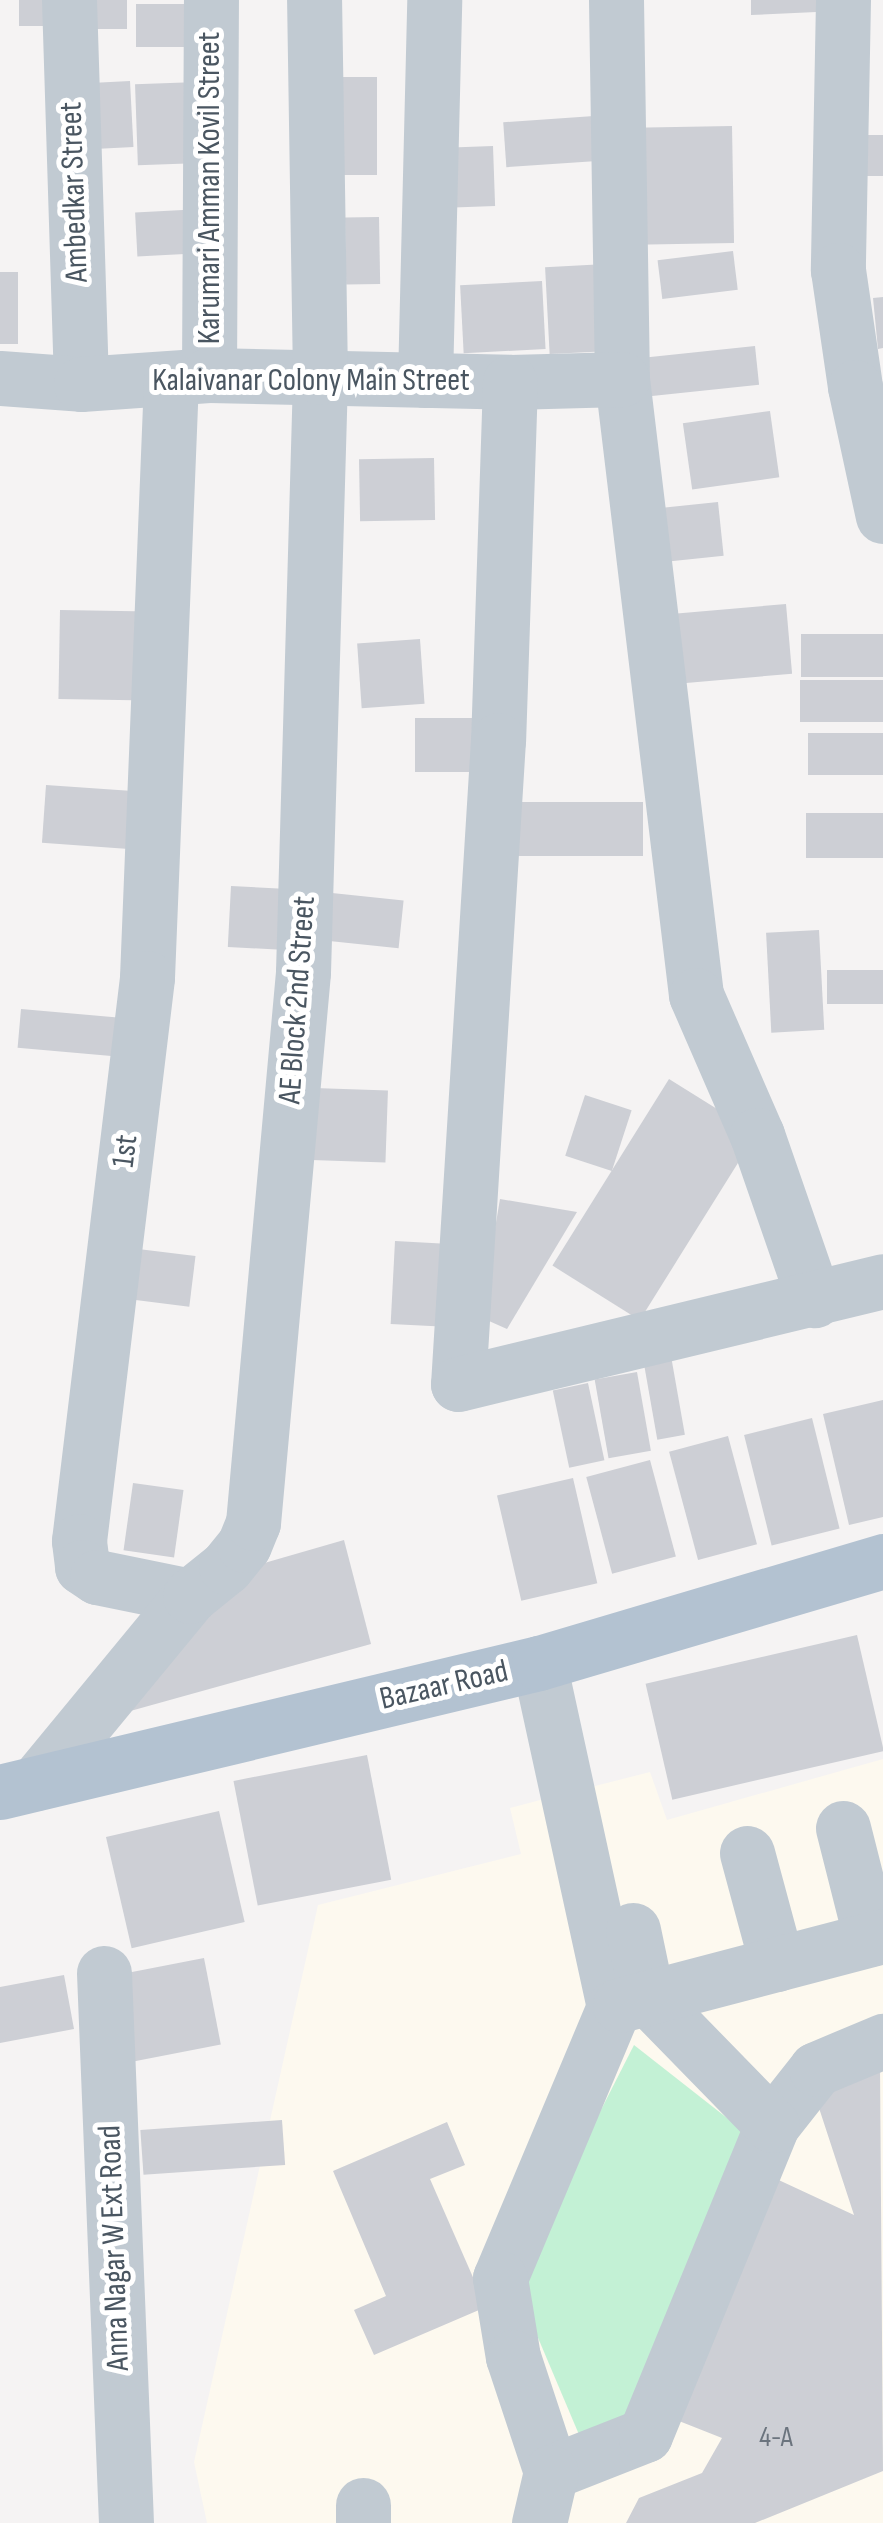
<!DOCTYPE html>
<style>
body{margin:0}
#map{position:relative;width:883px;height:2523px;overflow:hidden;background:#f5f3f3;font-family:"Sofia Sans Condensed",sans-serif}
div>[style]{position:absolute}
.commercial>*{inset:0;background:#fdf9ef}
.green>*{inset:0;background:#c3f1d5}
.building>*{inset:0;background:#cdcfd5;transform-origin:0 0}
.minor>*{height:55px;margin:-27.5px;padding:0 27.5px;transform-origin:27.5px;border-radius:27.5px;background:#c1cad2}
.major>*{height:55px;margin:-27.5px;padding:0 27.5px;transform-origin:27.5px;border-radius:27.5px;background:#b3c2d1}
span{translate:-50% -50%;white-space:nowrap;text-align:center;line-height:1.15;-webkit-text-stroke:10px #fff;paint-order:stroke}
.number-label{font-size:28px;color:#6b747e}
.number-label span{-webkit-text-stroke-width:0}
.street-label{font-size:32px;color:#4a5661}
</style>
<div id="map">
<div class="commercial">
<i style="clip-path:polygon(883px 1759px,883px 2523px,207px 2523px,194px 2462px,318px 1905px,521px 1854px,510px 1808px,544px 1799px,650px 1772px,667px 1820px)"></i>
</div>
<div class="green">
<i style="clip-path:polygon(634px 2045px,764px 2147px,632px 2422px,583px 2444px,514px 2281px)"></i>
</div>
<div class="building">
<i style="left:19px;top:0;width:40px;height:26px"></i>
<i style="left:82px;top:0;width:45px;height:29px"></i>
<i style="clip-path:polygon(751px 0,838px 0,838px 11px,751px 15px)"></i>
<i style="left:198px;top:4px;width:43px;height:62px;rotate:90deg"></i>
<i style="left:332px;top:77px;width:45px;height:98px"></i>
<i style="left:130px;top:81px;width:66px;height:39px;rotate:87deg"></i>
<i style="left:198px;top:82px;width:81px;height:63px;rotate:88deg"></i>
<i style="left:594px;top:116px;width:45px;height:91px;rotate:86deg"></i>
<i style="left:732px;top:126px;width:117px;height:99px;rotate:89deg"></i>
<i style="left:855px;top:135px;width:28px;height:41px"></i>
<i style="left:493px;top:146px;width:60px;height:55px;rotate:88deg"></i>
<i style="left:202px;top:209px;width:44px;height:67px;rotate:87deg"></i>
<i style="left:379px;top:217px;width:67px;height:34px;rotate:89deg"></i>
<i style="left:733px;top:251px;width:39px;height:76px;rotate:83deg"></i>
<i style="left:606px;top:264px;width:87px;height:61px;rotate:87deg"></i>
<i style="left:0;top:272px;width:18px;height:72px"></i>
<i style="left:542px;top:281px;width:68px;height:82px;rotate:87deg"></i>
<i style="clip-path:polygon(883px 297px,883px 348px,878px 349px,873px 298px)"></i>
<i style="left:755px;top:346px;width:39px;height:110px;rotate:84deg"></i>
<i style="left:770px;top:411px;width:67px;height:88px;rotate:82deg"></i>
<i style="left:434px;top:458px;width:62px;height:75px;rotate:89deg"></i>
<i style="left:718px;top:502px;width:54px;height:58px;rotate:84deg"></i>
<i style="left:786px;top:604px;width:70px;height:118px;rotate:85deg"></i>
<i style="left:60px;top:610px;width:90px;height:89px;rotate:1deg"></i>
<i style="left:883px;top:634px;width:43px;height:82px;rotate:90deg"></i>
<i style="left:420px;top:639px;width:65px;height:63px;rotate:86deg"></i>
<i style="left:883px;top:680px;width:42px;height:83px;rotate:90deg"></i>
<i style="left:415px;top:718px;width:76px;height:54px"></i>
<i style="left:883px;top:733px;width:42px;height:75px;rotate:90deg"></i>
<i style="left:46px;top:785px;width:94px;height:58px;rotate:4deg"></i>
<i style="left:643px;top:802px;width:54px;height:127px;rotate:90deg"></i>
<i style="left:883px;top:813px;width:45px;height:77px;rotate:90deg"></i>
<i style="left:231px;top:886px;width:67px;height:61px;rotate:3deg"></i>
<i style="left:332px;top:893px;width:72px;height:48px;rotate:6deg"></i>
<i style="left:819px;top:930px;width:100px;height:53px;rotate:87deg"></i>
<i style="left:883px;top:970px;width:34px;height:56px;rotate:90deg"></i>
<i style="left:21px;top:1009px;width:97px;height:39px;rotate:5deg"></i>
<i style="left:669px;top:1079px;width:103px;height:220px;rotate:32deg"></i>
<i style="left:314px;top:1088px;width:74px;height:72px;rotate:2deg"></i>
<i style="left:585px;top:1095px;width:49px;height:64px;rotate:18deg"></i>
<i style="clip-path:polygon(500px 1199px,577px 1212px,507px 1329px,480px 1317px)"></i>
<i style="left:395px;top:1241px;width:55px;height:83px;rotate:3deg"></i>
<i style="left:130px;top:1248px;width:66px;height:51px;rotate:7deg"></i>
<i style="left:671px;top:1356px;width:80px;height:28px;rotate:80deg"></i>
<i style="left:637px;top:1372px;width:80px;height:43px;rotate:80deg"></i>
<i style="left:588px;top:1383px;width:79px;height:36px;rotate:78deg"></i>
<i style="clip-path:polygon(883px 1400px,883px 1517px,849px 1525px,823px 1414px)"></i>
<i style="left:812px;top:1418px;width:114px;height:70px;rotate:76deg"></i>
<i style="left:728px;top:1436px;width:112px;height:61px;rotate:75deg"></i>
<i style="left:650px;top:1460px;width:100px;height:66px;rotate:75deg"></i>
<i style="left:573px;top:1478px;width:108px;height:78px;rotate:77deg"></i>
<i style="left:133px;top:1483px;width:51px;height:68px;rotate:8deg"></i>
<i style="clip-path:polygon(344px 1540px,371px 1644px,116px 1715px,226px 1574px)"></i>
<i style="left:857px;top:1635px;width:119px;height:217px;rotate:77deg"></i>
<i style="left:367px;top:1755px;width:127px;height:136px;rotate:79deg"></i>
<i style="left:219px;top:1811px;width:114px;height:116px;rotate:77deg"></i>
<i style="left:204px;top:1958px;width:88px;height:93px;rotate:79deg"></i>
<i style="clip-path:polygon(64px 1975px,74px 2029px,0 2043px,0 1987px)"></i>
<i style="clip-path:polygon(880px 2065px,883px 2471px,755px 2523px,626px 2523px,639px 2498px,702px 2473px,722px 2438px,641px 2406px,742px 2163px,854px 2215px,819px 2108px,834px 2088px)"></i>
<i style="left:282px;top:2120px;width:45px;height:142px;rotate:86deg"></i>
<i style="clip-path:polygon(447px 2122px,465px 2165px,430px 2179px,486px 2307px,374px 2355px,354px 2310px,386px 2296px,333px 2171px)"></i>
</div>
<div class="minor">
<i style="left:69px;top:0;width:384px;rotate:88.2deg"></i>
<i style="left:616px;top:0;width:379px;rotate:89.1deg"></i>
<i style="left:622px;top:379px;width:620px;rotate:83.15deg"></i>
<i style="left:696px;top:995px;width:153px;rotate:66.5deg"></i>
<i style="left:757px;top:1135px;width:175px;rotate:70.9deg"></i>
<i style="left:843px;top:0;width:270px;rotate:91.1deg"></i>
<i style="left:838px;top:270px;width:118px;rotate:81.7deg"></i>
<i style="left:855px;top:387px;width:132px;rotate:77.8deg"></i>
<i style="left:209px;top:375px;width:375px;rotate:-89.7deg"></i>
<i style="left:0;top:378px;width:81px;rotate:4.2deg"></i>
<i style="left:81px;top:384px;width:128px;rotate:-4deg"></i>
<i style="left:209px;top:375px;width:301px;rotate:1.3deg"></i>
<i style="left:510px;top:382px;width:112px;rotate:-1.5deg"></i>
<i style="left:171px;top:380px;width:598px;rotate:92.3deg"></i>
<i style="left:147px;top:978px;width:567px;rotate:96.89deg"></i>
<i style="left:79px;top:1541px;width:26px;rotate:83deg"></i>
<i style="left:82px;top:1567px;width:18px;rotate:34deg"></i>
<i style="left:97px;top:1577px;width:95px;rotate:11.5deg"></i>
<i style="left:425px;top:380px;width:380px;rotate:-88.6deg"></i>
<i style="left:510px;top:382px;width:358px;rotate:91.9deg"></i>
<i style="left:498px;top:740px;width:645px;rotate:93.55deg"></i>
<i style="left:458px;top:1384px;width:437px;rotate:-13.6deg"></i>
<i style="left:539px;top:1663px;width:352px;rotate:77.7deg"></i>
<i style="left:614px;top:2007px;width:294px;rotate:112.8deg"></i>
<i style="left:500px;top:2278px;width:80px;rotate:80.7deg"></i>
<i style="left:513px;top:2357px;width:121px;rotate:71.7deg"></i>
<i style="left:551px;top:2472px;width:101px;rotate:-21.5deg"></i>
<i style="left:645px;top:2435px;width:335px;rotate:-67.7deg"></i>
<i style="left:772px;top:2125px;width:71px;rotate:-51.8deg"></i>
<i style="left:816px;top:2069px;width:73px;rotate:-22.7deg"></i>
<i style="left:36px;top:1783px;width:242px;rotate:-50.5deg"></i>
<i style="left:190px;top:1596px;width:46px;rotate:-38.9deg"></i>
<i style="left:226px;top:1567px;width:28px;rotate:-51deg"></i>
<i style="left:244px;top:1545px;width:24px;rotate:-68deg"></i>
<i style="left:253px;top:1523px;width:553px;rotate:-84.81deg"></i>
<i style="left:303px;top:972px;width:595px;rotate:-88.36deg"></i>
<i style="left:320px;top:377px;width:377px;rotate:-90.9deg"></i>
<i style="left:843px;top:1828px;width:114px;rotate:75.8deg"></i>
<i style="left:747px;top:1853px;width:115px;rotate:74.9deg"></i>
<i style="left:633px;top:1930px;width:68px;rotate:78.2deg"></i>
<i style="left:647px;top:1997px;width:179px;rotate:45.7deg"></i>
<i style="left:104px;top:1973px;width:550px;rotate:87.71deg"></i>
<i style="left:620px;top:2005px;width:272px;rotate:-14.7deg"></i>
<i style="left:363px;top:2505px;width:18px;rotate:90deg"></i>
<i style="left:539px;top:2523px;width:52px;rotate:-76.8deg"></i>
</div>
<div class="major">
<i style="left:0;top:1792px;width:554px;rotate:-13.46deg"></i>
<i style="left:539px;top:1663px;width:359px;rotate:-16.5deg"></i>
</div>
<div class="number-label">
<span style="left:776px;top:2438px">4-A</span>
</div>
<div class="street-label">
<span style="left:210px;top:188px;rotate:-90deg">Karumari Amman Kovil Street</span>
<span style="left:75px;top:192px;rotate:-92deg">Ambedkar Street</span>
<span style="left:311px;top:381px">Kalaivanar Colony Main Street</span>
<span style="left:298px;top:1000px;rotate:-86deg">AE Block 2nd Street</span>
<span style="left:126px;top:1151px;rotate:-83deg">1st</span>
<span style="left:444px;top:1686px;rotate:-13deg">Bazaar Road</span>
<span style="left:115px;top:2248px;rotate:-92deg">Anna Nagar W Ext Road</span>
</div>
</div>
